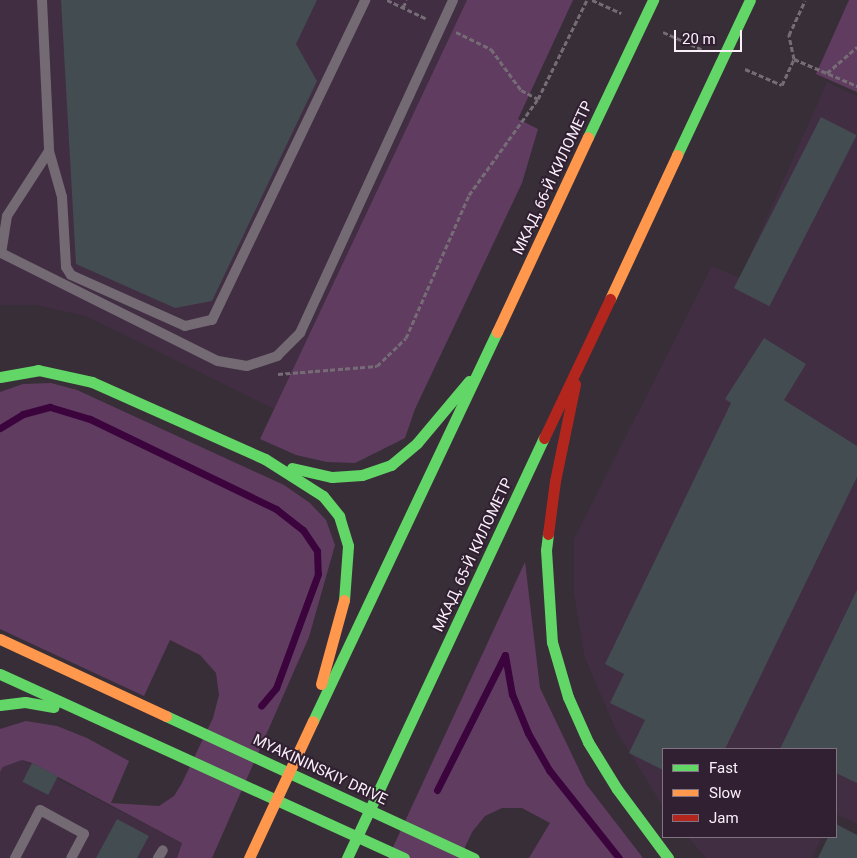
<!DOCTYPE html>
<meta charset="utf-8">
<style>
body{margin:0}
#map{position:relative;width:857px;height:858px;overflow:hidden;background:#372e37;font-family:Roboto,sans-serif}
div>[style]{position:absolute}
.built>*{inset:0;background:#412e42}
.green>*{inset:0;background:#613c61}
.stream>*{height:7px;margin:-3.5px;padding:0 3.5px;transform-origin:3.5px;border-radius:3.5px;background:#3b043d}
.building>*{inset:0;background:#434c51;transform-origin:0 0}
.path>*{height:3px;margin-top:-1.5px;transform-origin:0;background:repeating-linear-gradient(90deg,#756c75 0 5px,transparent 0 7.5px)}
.lane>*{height:10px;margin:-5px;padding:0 5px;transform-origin:5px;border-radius:5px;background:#736a73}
.fast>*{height:11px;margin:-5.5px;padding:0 5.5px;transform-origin:5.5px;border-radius:5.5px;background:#63d668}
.slow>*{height:11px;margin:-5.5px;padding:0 5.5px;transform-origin:5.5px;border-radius:5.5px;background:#ff974d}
.jam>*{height:11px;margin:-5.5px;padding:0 5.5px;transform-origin:5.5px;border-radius:5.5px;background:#b3261e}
span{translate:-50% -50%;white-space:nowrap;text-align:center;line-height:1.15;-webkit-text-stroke:4px #302031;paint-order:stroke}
.street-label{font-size:15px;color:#fbeffa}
.legend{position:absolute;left:662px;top:748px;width:175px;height:90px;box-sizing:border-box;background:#302031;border:1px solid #817381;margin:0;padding:6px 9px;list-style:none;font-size:15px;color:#fbeffa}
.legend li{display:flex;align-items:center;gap:10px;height:25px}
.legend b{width:25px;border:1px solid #817381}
.scale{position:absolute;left:674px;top:30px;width:68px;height:22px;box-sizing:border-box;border:2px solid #fbeffa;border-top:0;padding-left:6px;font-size:15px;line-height:18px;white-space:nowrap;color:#fbeffa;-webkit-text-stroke:4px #302031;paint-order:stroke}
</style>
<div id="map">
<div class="built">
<i style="clip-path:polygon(0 0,467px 0,274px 409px,86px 316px,36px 305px,0 305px)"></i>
<i style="clip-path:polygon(827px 82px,857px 96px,857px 824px,836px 814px,836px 749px,663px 749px,663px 807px,616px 730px,585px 658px,574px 594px,574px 539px,712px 266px,740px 278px)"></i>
<i style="clip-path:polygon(22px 760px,182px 843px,177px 858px,0 858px,0 772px,3px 767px)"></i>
<i style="clip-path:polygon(688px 837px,822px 837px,812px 858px,706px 858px)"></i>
</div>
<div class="green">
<i style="clip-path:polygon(467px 0,573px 0,518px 119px,538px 129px,522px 183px,415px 409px,405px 438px,355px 463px,327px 462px,296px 455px,260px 439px)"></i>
<i style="clip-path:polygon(849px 0,857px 0,857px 92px,816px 74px)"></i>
<i style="clip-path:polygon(51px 383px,77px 390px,284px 485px,310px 503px,326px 520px,335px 545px,309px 637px,212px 858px,177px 858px,182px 843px,32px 763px,22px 760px,3px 767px,0 772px,0 729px,26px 721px,57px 726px,87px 738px,129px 761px,111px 803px,159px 806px,174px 796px,182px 783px,213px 718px,219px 695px,216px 673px,200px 655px,170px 640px,144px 696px,0 629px,0 392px,23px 384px)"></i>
<i style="clip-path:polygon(525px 562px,540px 688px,586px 784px,643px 858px,529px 858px,550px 823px,522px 808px,502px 808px,485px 816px,472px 832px,460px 858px,388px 858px)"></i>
</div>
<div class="stream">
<i style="left:0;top:428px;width:27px;rotate:-31deg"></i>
<i style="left:23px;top:414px;width:28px;rotate:-15deg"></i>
<i style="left:50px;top:407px;width:42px;rotate:16.7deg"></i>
<i style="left:90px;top:419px;width:207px;rotate:25.8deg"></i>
<i style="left:276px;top:509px;width:34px;rotate:38deg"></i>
<i style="left:303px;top:530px;width:25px;rotate:56deg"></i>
<i style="left:317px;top:551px;width:23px;rotate:88deg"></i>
<i style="left:318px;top:574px;width:121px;rotate:110.2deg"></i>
<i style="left:276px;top:688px;width:23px;rotate:130deg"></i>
<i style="left:437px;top:790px;width:151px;rotate:-63.3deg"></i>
<i style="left:505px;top:655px;width:40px;rotate:80deg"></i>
<i style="left:512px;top:694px;width:42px;rotate:67.7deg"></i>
<i style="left:528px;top:733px;width:43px;rotate:60.4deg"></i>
<i style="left:549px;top:770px;width:112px;rotate:51.5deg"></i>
</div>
<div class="building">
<i style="clip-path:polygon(61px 0,317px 0,296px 44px,317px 81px,212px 301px,175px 308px,76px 264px)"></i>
<i style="left:821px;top:117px;width:40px;height:192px;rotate:27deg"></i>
<i style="clip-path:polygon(764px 338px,806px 364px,784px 400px,857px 446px,857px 477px,725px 749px,663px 749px,663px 770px,629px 753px,645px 720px,610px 703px,624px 674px,605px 664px,731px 403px,725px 399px)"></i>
<i style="clip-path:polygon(857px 590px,857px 783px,836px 773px,836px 749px,780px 749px)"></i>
<i style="left:32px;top:763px;width:29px;height:21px;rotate:27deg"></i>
<i style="clip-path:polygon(117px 819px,149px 836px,137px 858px,96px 858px)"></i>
<i style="clip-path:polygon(836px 824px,857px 835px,857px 858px,818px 858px,828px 837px,836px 837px)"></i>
</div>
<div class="path">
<i style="left:387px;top:0;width:44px;rotate:25.4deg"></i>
<i style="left:592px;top:0;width:32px;rotate:24deg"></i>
<i style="left:403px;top:7px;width:8px;rotate:-60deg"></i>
<i style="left:456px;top:32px;width:39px;rotate:26deg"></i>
<i style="left:491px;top:49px;width:51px;rotate:53.8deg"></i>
<i style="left:521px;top:90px;width:19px;rotate:28deg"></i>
<i style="left:538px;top:99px;width:110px;rotate:-63.7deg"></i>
<i style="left:663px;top:32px;width:42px;rotate:24.1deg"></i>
<i style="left:794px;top:59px;width:25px;rotate:-102deg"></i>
<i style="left:789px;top:35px;width:38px;rotate:-65deg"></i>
<i style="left:745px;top:69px;width:40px;rotate:23.4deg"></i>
<i style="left:782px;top:85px;width:29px;rotate:-65deg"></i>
<i style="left:794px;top:59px;width:69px;rotate:23.2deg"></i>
<i style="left:827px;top:73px;width:40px;rotate:-41deg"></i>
<i style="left:278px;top:374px;width:99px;rotate:-4.6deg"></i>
<i style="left:377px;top:366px;width:40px;rotate:-44deg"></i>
<i style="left:406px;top:338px;width:156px;rotate:-66.2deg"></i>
<i style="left:469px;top:195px;width:118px;rotate:-54.3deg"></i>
</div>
<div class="lane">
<i style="left:42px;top:0;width:151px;rotate:87.3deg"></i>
<i style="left:49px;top:151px;width:77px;rotate:122.9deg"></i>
<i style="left:7px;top:216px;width:37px;rotate:99deg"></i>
<i style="left:1px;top:253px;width:242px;rotate:26.5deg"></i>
<i style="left:218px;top:361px;width:29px;rotate:10deg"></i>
<i style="left:247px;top:366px;width:32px;rotate:-18deg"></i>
<i style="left:277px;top:356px;width:33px;rotate:-45deg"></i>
<i style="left:300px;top:333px;width:366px;rotate:-65.3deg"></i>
<i style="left:49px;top:151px;width:48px;rotate:74.2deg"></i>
<i style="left:62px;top:197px;width:70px;rotate:86.7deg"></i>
<i style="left:66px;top:267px;width:9px;rotate:58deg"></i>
<i style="left:71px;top:275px;width:125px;rotate:24.1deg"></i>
<i style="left:185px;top:326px;width:28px;rotate:-13deg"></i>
<i style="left:212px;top:320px;width:355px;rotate:-64.4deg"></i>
<i style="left:15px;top:858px;width:54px;rotate:-62.5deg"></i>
<i style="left:40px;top:810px;width:50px;rotate:28.6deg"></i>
<i style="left:84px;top:834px;width:27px;rotate:118deg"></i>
<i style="left:158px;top:858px;width:9px;rotate:-58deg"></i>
</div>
<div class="fast">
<i style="left:588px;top:137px;width:152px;rotate:-64.6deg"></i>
<i style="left:677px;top:155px;width:171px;rotate:-64.8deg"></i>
<i style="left:0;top:377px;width:39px;rotate:-10deg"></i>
<i style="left:38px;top:370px;width:55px;rotate:12.5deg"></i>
<i style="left:92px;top:382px;width:189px;rotate:24deg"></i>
<i style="left:265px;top:459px;width:69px;rotate:32.5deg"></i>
<i style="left:323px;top:496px;width:26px;rotate:51deg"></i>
<i style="left:339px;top:516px;width:31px;rotate:73deg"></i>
<i style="left:348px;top:546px;width:54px;rotate:94.2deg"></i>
<i style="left:292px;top:468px;width:41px;rotate:12.7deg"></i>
<i style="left:332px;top:477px;width:30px;rotate:-4deg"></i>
<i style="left:362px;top:475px;width:31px;rotate:-19deg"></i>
<i style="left:391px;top:465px;width:34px;rotate:-40deg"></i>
<i style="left:417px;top:443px;width:81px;rotate:-50deg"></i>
<i style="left:548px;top:534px;width:16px;rotate:97deg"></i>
<i style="left:546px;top:550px;width:92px;rotate:86.3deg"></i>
<i style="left:552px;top:642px;width:57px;rotate:73.8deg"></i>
<i style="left:568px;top:697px;width:49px;rotate:66deg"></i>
<i style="left:588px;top:742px;width:55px;rotate:58.3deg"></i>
<i style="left:617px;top:789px;width:86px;rotate:53.5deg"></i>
<i style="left:0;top:674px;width:444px;rotate:24.5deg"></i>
<i style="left:0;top:705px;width:25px;rotate:-7deg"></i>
<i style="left:25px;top:702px;width:29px;rotate:10deg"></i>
<i style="left:166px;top:716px;width:339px;rotate:24.8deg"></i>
<i style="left:313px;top:721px;width:430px;rotate:-64.7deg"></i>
<i style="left:347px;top:858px;width:464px;rotate:-64.9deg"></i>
</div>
<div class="slow">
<i style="left:610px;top:299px;width:159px;rotate:-65deg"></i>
<i style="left:497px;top:332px;width:215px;rotate:-65deg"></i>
<i style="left:0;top:639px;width:183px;rotate:24.9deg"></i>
<i style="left:321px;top:684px;width:87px;rotate:-74.7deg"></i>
<i style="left:249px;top:858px;width:151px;rotate:-65deg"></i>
</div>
<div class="jam">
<i style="left:544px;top:438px;width:154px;rotate:-64.6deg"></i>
<i style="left:548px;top:534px;width:53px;rotate:-82.5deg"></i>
<i style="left:555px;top:481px;width:99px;rotate:-78.3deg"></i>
</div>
<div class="street-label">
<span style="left:553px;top:178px;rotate:-65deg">МКАД, 66-Й КИЛОМЕТР</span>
<span style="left:473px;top:555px;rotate:-65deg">МКАД, 65-Й КИЛОМЕТР</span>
<span style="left:320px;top:770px;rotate:25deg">MYAKININSKIY DRIVE</span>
</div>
<ul class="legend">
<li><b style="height:6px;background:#63d668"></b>Fast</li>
<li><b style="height:6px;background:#ff974d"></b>Slow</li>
<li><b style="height:6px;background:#b3261e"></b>Jam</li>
</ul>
<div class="scale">20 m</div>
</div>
